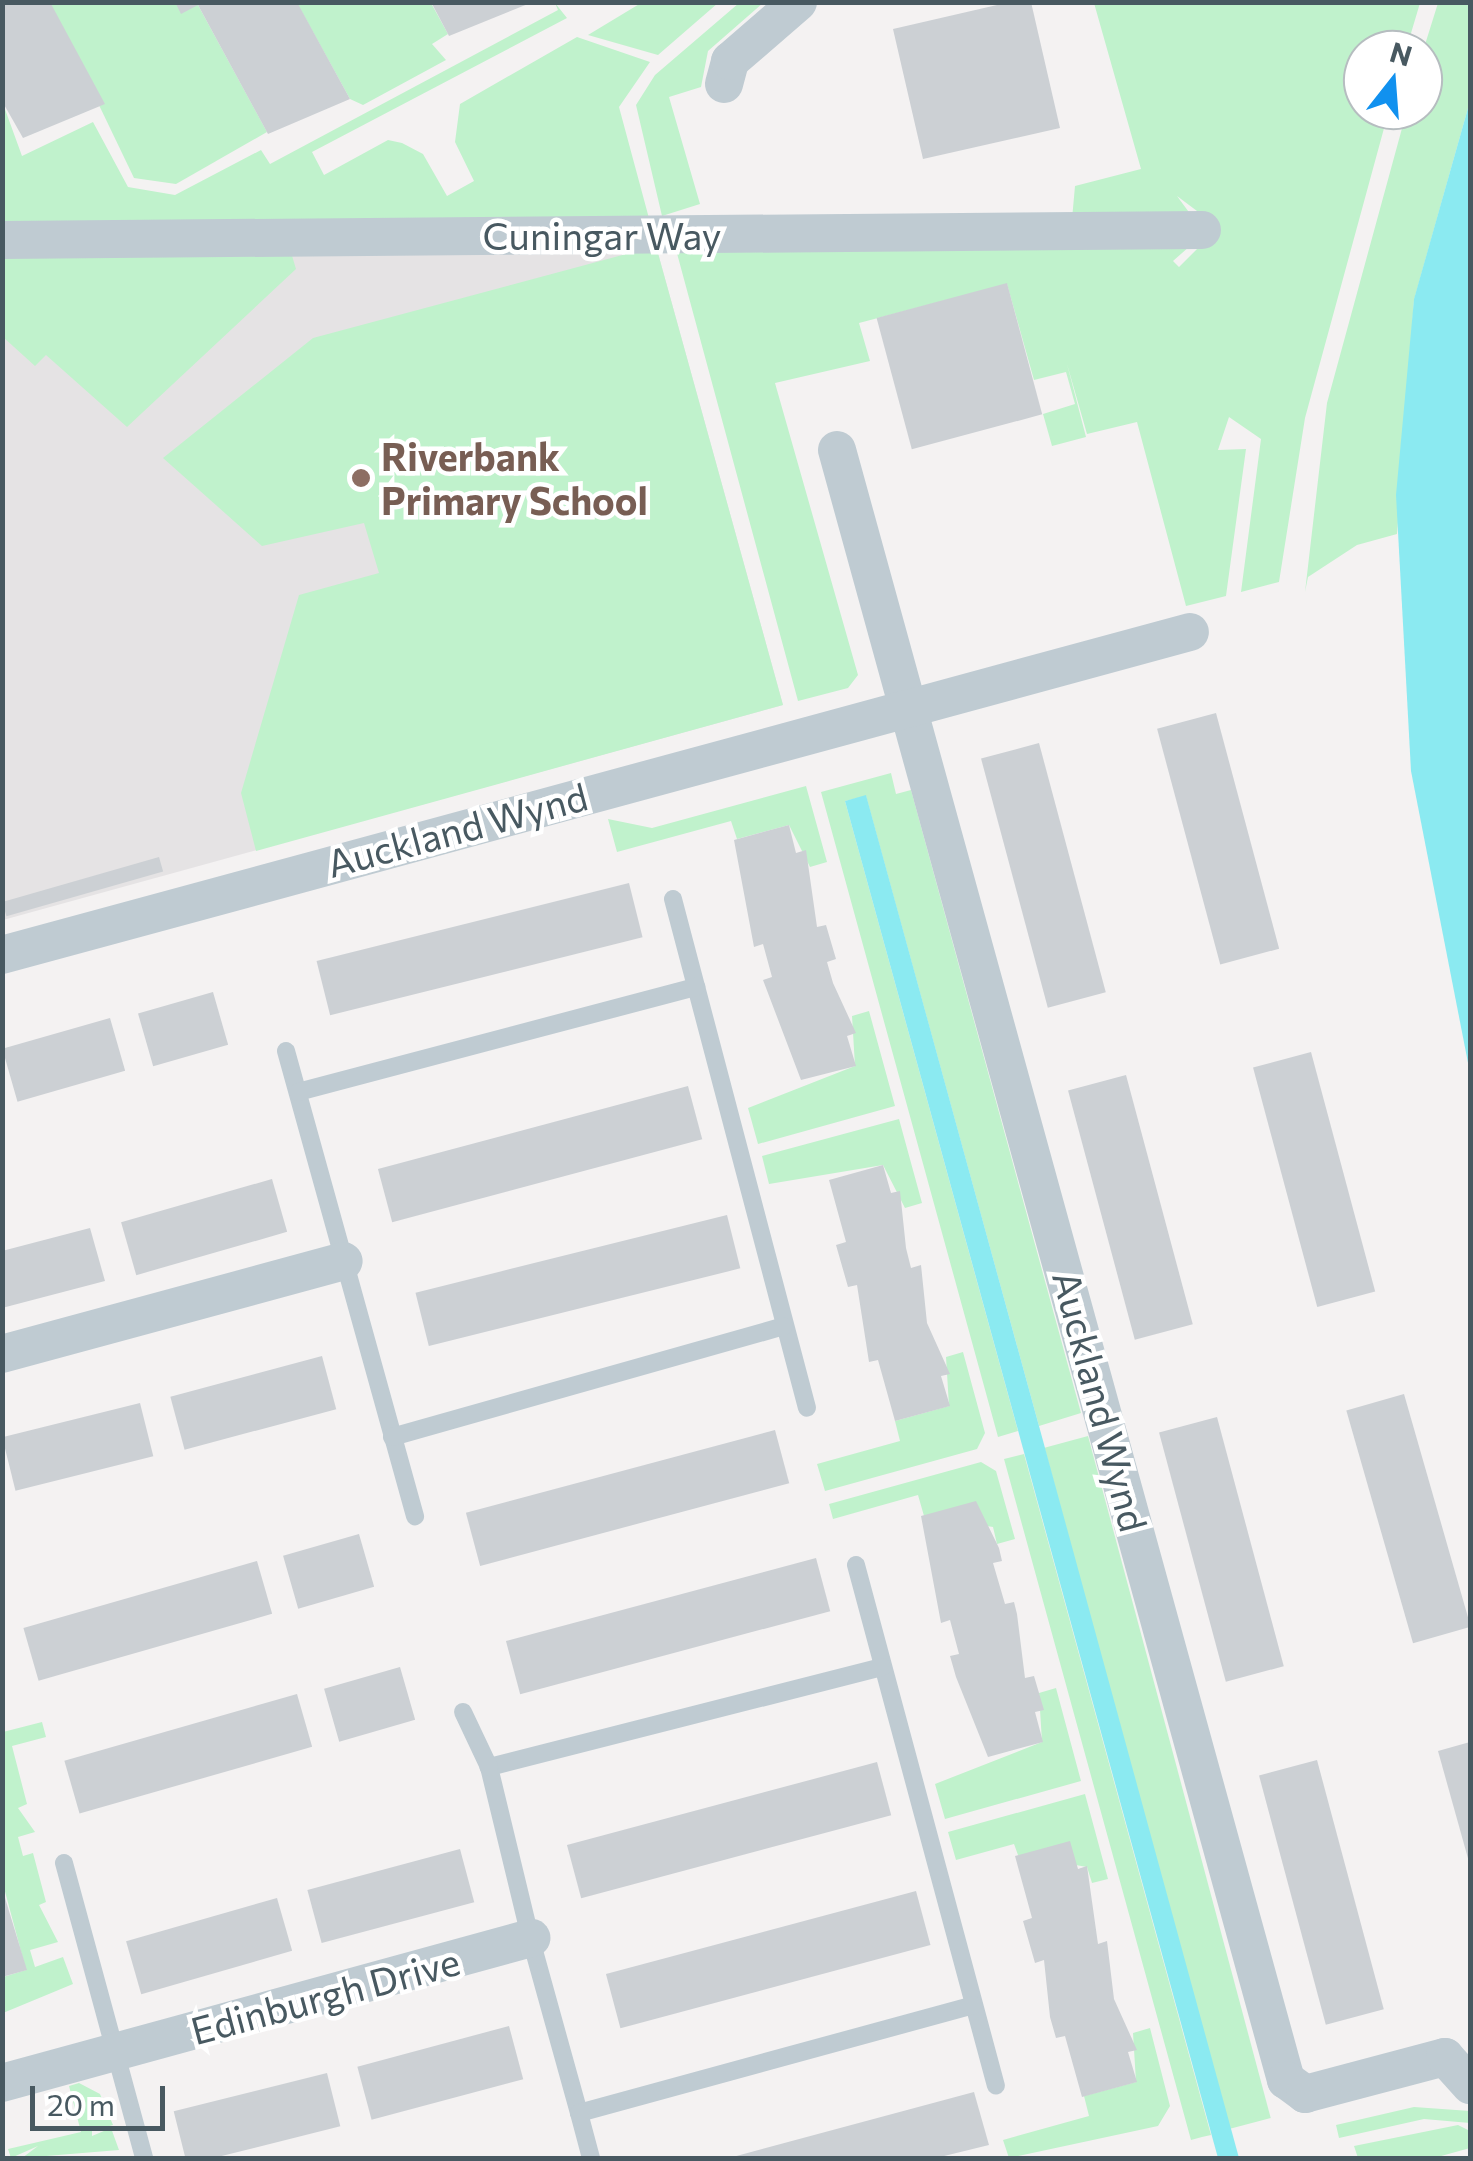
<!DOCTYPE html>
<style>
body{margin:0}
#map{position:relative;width:1473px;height:2161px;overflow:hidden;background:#f4f2f2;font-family:Commissioner,sans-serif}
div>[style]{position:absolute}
.education>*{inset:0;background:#e5e3e4}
.green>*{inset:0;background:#c0f2cc;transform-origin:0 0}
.water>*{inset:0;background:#8beaf1}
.building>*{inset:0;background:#ccd0d4;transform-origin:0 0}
.lane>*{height:18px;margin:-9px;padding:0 9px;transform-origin:9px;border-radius:9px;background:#bfcbd2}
.street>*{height:38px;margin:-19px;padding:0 19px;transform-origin:19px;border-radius:19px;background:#bfcbd2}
.dots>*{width:28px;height:28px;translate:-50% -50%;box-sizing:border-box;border:5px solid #fff;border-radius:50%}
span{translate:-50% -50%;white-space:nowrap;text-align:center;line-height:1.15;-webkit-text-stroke:9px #fff;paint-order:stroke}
.street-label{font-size:38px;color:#485961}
.education-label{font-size:38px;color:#785e54;font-weight:700}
.left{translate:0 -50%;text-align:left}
.frame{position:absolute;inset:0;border:5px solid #485961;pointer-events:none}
.north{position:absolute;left:1343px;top:30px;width:100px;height:100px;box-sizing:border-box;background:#fff;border:2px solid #b6bdc0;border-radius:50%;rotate:17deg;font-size:28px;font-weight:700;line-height:40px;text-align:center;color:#485961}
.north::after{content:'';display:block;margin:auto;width:35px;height:45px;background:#1191ef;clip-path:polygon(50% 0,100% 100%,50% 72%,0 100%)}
.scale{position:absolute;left:30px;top:2086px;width:135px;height:45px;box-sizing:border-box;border:5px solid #485961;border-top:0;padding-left:12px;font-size:30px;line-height:35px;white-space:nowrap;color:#485961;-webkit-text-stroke:8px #fff;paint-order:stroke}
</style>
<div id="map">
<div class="education">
<i style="clip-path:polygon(656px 246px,783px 705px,3px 920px,3px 251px)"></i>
</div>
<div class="green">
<i style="clip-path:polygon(50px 3px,198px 5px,267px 132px,176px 184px,134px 178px)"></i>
<i style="clip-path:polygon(297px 3px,431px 3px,448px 34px,432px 44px,446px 60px,363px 105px,350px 99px)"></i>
<i style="clip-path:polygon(555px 3px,567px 18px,312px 152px,324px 175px,388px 140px,402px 143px,423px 154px,447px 196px,474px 181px,455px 142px,460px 104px,577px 37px,650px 62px,619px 107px,650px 222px,3px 229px,2px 101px,22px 156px,93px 122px,128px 187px,175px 195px,261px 150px,270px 164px,558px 10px)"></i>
<i style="clip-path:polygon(641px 3px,641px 2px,718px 3px,658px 55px,588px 35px)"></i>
<i style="clip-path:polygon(739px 3px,763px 3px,708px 51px,701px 87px,669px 97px,700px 204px,662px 216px,636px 105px,655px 75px)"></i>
<i style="clip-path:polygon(1094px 3px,1420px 3px,1406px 50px,1363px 50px,1363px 110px,1389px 110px,1305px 418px,1279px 582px,1241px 592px,1261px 439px,1229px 417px,1218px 450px,1246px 449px,1226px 596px,1186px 606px,1137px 422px,1087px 434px,1067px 364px,1086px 437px,1052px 446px,1043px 414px,1075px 404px,1066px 372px,1034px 380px,1007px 284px,859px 323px,870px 361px,775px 383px,858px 675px,848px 688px,798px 701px,675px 246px,1190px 246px,1173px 261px,1179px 267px,1203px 243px,1201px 214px,1177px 196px,1191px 215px,1072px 219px,1075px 186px,1141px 169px)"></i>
<i style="clip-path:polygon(1438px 3px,1470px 3px,1470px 101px,1414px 300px,1397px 534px,1357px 545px,1308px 577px,1305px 592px,1327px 403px,1407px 110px,1423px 110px,1423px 51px)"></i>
<i style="clip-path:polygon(656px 246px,783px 705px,256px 851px,241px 793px,299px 595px,379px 573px,364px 523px,262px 546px,163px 458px,313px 338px)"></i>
<i style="clip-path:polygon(290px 249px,296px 269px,127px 427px,46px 355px,35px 366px,3px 337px,3px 251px)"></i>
<i style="clip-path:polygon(891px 773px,896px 794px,911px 790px,1081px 1413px,1039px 1426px,866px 796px,845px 801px,1018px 1431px,998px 1437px,821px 792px)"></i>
<i style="clip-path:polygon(806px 786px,827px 862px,810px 867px,789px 825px,737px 839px,731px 821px,617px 852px,608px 819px,652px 828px)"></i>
<i style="clip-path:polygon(869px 1011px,895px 1106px,758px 1144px,748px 1108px,855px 1066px,852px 1016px)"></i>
<i style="clip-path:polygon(899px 1119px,922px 1203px,905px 1208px,883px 1165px,769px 1184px,762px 1156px)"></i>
<i style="clip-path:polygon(963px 1352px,985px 1433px,977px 1449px,825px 1491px,817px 1464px,900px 1441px,895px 1421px,949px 1406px,946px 1357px)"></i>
<i style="left:1088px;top:1436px;width:706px;height:45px;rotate:75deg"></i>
<i style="clip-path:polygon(1024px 1454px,1211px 2135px,1202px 2137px,1191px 2140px,1004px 1459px)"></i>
<i style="clip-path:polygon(981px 1462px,996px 1471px,1015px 1539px,997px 1544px,993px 1527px,924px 1516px,918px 1495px,833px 1519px,829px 1504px)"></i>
<i style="clip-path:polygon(1056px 1688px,1081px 1781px,945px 1819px,935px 1784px,1042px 1742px,1039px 1693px)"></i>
<i style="clip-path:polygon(42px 1722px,46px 1737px,12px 1746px,27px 1804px,18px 1808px,35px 1832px,18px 1837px,23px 1856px,33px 1853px,46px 1902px,39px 1905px,58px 1942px,30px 1950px,35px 1967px,63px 1957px,73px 1984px,3px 2013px,3px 1977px,26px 1970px,3px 1884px,3px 1732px)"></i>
<i style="clip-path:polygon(1085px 1794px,1108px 1879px,1092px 1883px,1087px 1867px,1018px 1855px,1014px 1844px,956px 1860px,948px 1832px)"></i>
<i style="clip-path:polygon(1150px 2028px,1170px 2106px,1158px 2126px,1009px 2158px,1003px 2140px,1089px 2116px,1084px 2096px,1136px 2082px,1133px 2033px)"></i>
<i style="clip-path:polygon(79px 2083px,100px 2094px,113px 2125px,92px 2131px,92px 2136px,111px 2128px,119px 2150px,22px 2158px,38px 2146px,11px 2158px,8px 2149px,81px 2132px,69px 2086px)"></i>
<i style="clip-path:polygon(1414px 2107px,1470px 2111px,1470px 2123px,1424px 2119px,1339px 2138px,1336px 2125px)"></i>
<i style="clip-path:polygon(1458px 2125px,1470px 2131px,1470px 2148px,1434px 2158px,1358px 2158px,1354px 2146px)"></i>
</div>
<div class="water">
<i style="clip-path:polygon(1470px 101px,1470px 1073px,1411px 771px,1396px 495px,1414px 299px)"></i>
<i style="clip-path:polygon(866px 795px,1039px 1426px,1239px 2158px,1218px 2158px,845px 801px)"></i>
</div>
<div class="building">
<i style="clip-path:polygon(2px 2px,50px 2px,105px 104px,23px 138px,2px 101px)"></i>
<i style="clip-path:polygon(175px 2px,297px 2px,350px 99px,268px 134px,198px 5px,181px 14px)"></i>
<i style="clip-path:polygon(431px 2px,533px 2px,449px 36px)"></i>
<i style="clip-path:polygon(1010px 2px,1031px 2px,1060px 128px,923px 159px,893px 29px)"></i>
<i style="left:1007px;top:283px;width:136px;height:135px;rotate:75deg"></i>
<i style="left:1216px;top:713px;width:244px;height:61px;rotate:75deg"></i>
<i style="left:1039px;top:743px;width:258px;height:60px;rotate:75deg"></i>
<i style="clip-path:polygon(789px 825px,796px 853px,806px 850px,817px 927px,826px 925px,836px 959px,827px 962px,833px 983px,856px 1033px,847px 1036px,856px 1066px,801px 1080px,763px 980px,772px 977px,763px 944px,754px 947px,734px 840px)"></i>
<i style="left:159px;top:857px;width:15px;height:163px;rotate:74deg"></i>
<i style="left:629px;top:883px;width:56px;height:322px;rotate:76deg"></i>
<i style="left:213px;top:992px;width:55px;height:78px;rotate:74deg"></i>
<i style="left:110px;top:1018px;width:55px;height:112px;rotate:74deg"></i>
<i style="left:1311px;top:1052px;width:248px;height:60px;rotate:75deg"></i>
<i style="left:1126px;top:1075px;width:258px;height:60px;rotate:75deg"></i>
<i style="left:688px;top:1086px;width:55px;height:321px;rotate:75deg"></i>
<i style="clip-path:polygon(883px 1165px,891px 1193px,900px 1191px,906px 1248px,911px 1268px,921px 1265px,927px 1323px,950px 1374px,941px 1376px,950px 1406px,895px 1421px,878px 1360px,869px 1362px,857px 1285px,848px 1287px,836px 1245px,846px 1242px,829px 1180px)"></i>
<i style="left:272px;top:1179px;width:55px;height:157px;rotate:74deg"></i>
<i style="left:727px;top:1215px;width:55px;height:321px;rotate:76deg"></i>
<i style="clip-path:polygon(90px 1228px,105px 1281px,2px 1308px,2px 1251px)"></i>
<i style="left:322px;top:1356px;width:55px;height:157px;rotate:75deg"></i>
<i style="left:1404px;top:1394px;width:242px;height:60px;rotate:74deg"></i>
<i style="left:140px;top:1403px;width:55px;height:142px;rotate:76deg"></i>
<i style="left:1217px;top:1417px;width:258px;height:60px;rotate:75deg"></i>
<i style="left:775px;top:1430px;width:55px;height:320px;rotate:75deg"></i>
<i style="clip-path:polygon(976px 1501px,999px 1548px,1002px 1561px,993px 1563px,1005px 1604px,1014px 1602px,1017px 1614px,1025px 1678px,1034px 1676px,1044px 1710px,1035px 1712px,1043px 1742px,988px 1757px,956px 1677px,950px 1656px,959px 1654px,950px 1620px,941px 1623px,921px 1516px)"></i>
<i style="left:359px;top:1534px;width:55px;height:79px;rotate:74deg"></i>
<i style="left:816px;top:1558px;width:55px;height:321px;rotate:75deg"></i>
<i style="left:257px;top:1561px;width:55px;height:243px;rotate:74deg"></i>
<i style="left:400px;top:1667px;width:55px;height:79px;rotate:74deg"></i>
<i style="left:297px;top:1694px;width:55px;height:242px;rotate:74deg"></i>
<i style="clip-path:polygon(1470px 1742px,1470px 1862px,1469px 1862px,1438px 1751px)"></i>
<i style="left:1317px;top:1760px;width:258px;height:60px;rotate:75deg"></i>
<i style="left:877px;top:1762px;width:55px;height:321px;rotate:75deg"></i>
<i style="clip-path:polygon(1070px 1841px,1078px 1869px,1087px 1866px,1098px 1944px,1107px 1941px,1114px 1999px,1137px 2050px,1128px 2052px,1137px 2082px,1082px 2097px,1065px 2036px,1056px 2038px,1050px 2017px,1044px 1960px,1035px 1963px,1023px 1921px,1032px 1918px,1015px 1856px)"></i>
<i style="left:460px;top:1849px;width:55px;height:158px;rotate:75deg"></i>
<i style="clip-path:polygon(2px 1888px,27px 1970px,2px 1977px)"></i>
<i style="left:916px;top:1891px;width:56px;height:321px;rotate:75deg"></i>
<i style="left:277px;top:1898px;width:55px;height:157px;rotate:74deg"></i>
<i style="left:509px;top:2026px;width:55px;height:157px;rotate:75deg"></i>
<i style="left:327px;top:2073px;width:55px;height:158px;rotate:76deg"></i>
<i style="clip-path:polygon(974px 2092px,989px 2145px,936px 2158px,729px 2158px)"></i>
</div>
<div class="lane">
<i style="left:673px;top:899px;width:526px;rotate:75.25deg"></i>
<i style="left:286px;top:1051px;width:483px;rotate:74.5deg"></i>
<i style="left:298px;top:1092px;width:412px;rotate:-14.8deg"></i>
<i style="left:392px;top:1437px;width:407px;rotate:-15.8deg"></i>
<i style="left:856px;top:1565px;width:539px;rotate:74.96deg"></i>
<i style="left:882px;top:1667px;width:406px;rotate:165.7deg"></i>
<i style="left:489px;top:1767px;width:178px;rotate:76.4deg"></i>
<i style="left:531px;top:1940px;width:180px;rotate:74.5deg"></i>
<i style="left:579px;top:2113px;width:409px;rotate:-15.3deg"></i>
<i style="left:463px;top:1712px;width:61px;rotate:64.7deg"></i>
<i style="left:64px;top:1863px;width:306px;rotate:74.8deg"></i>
<i style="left:579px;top:2113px;width:47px;rotate:75.1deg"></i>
</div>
<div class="street">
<i style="left:724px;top:84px;width:24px;rotate:-75deg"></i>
<i style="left:730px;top:61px;width:90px;rotate:-40.9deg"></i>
<i style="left:2px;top:240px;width:1200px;rotate:-0.48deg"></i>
<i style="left:837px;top:450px;width:1691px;rotate:74.6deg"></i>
<i style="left:1286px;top:2080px;width:24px;rotate:36deg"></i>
<i style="left:1305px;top:2094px;width:145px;rotate:-14.8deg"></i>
<i style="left:1445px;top:2057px;width:38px;rotate:48deg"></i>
<i style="left:2px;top:955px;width:1231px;rotate:-15.21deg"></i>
<i style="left:2px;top:1354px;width:354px;rotate:-15.2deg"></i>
<i style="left:2px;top:2083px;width:549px;rotate:-15.33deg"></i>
</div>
<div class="dots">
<i style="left:361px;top:478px;background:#8d6e63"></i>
</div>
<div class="street-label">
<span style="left:602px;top:235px">Cuningar Way</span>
<span style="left:457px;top:829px;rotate:-15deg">Auckland Wynd</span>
<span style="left:1101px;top:1401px;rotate:75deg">Auckland Wynd</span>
<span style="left:325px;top:1995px;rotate:-15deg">Edinburgh Drive</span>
</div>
<div class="education-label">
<span class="left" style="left:381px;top:478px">Riverbank<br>Primary School</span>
</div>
<div class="frame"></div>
<div class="north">N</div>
<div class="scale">20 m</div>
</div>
